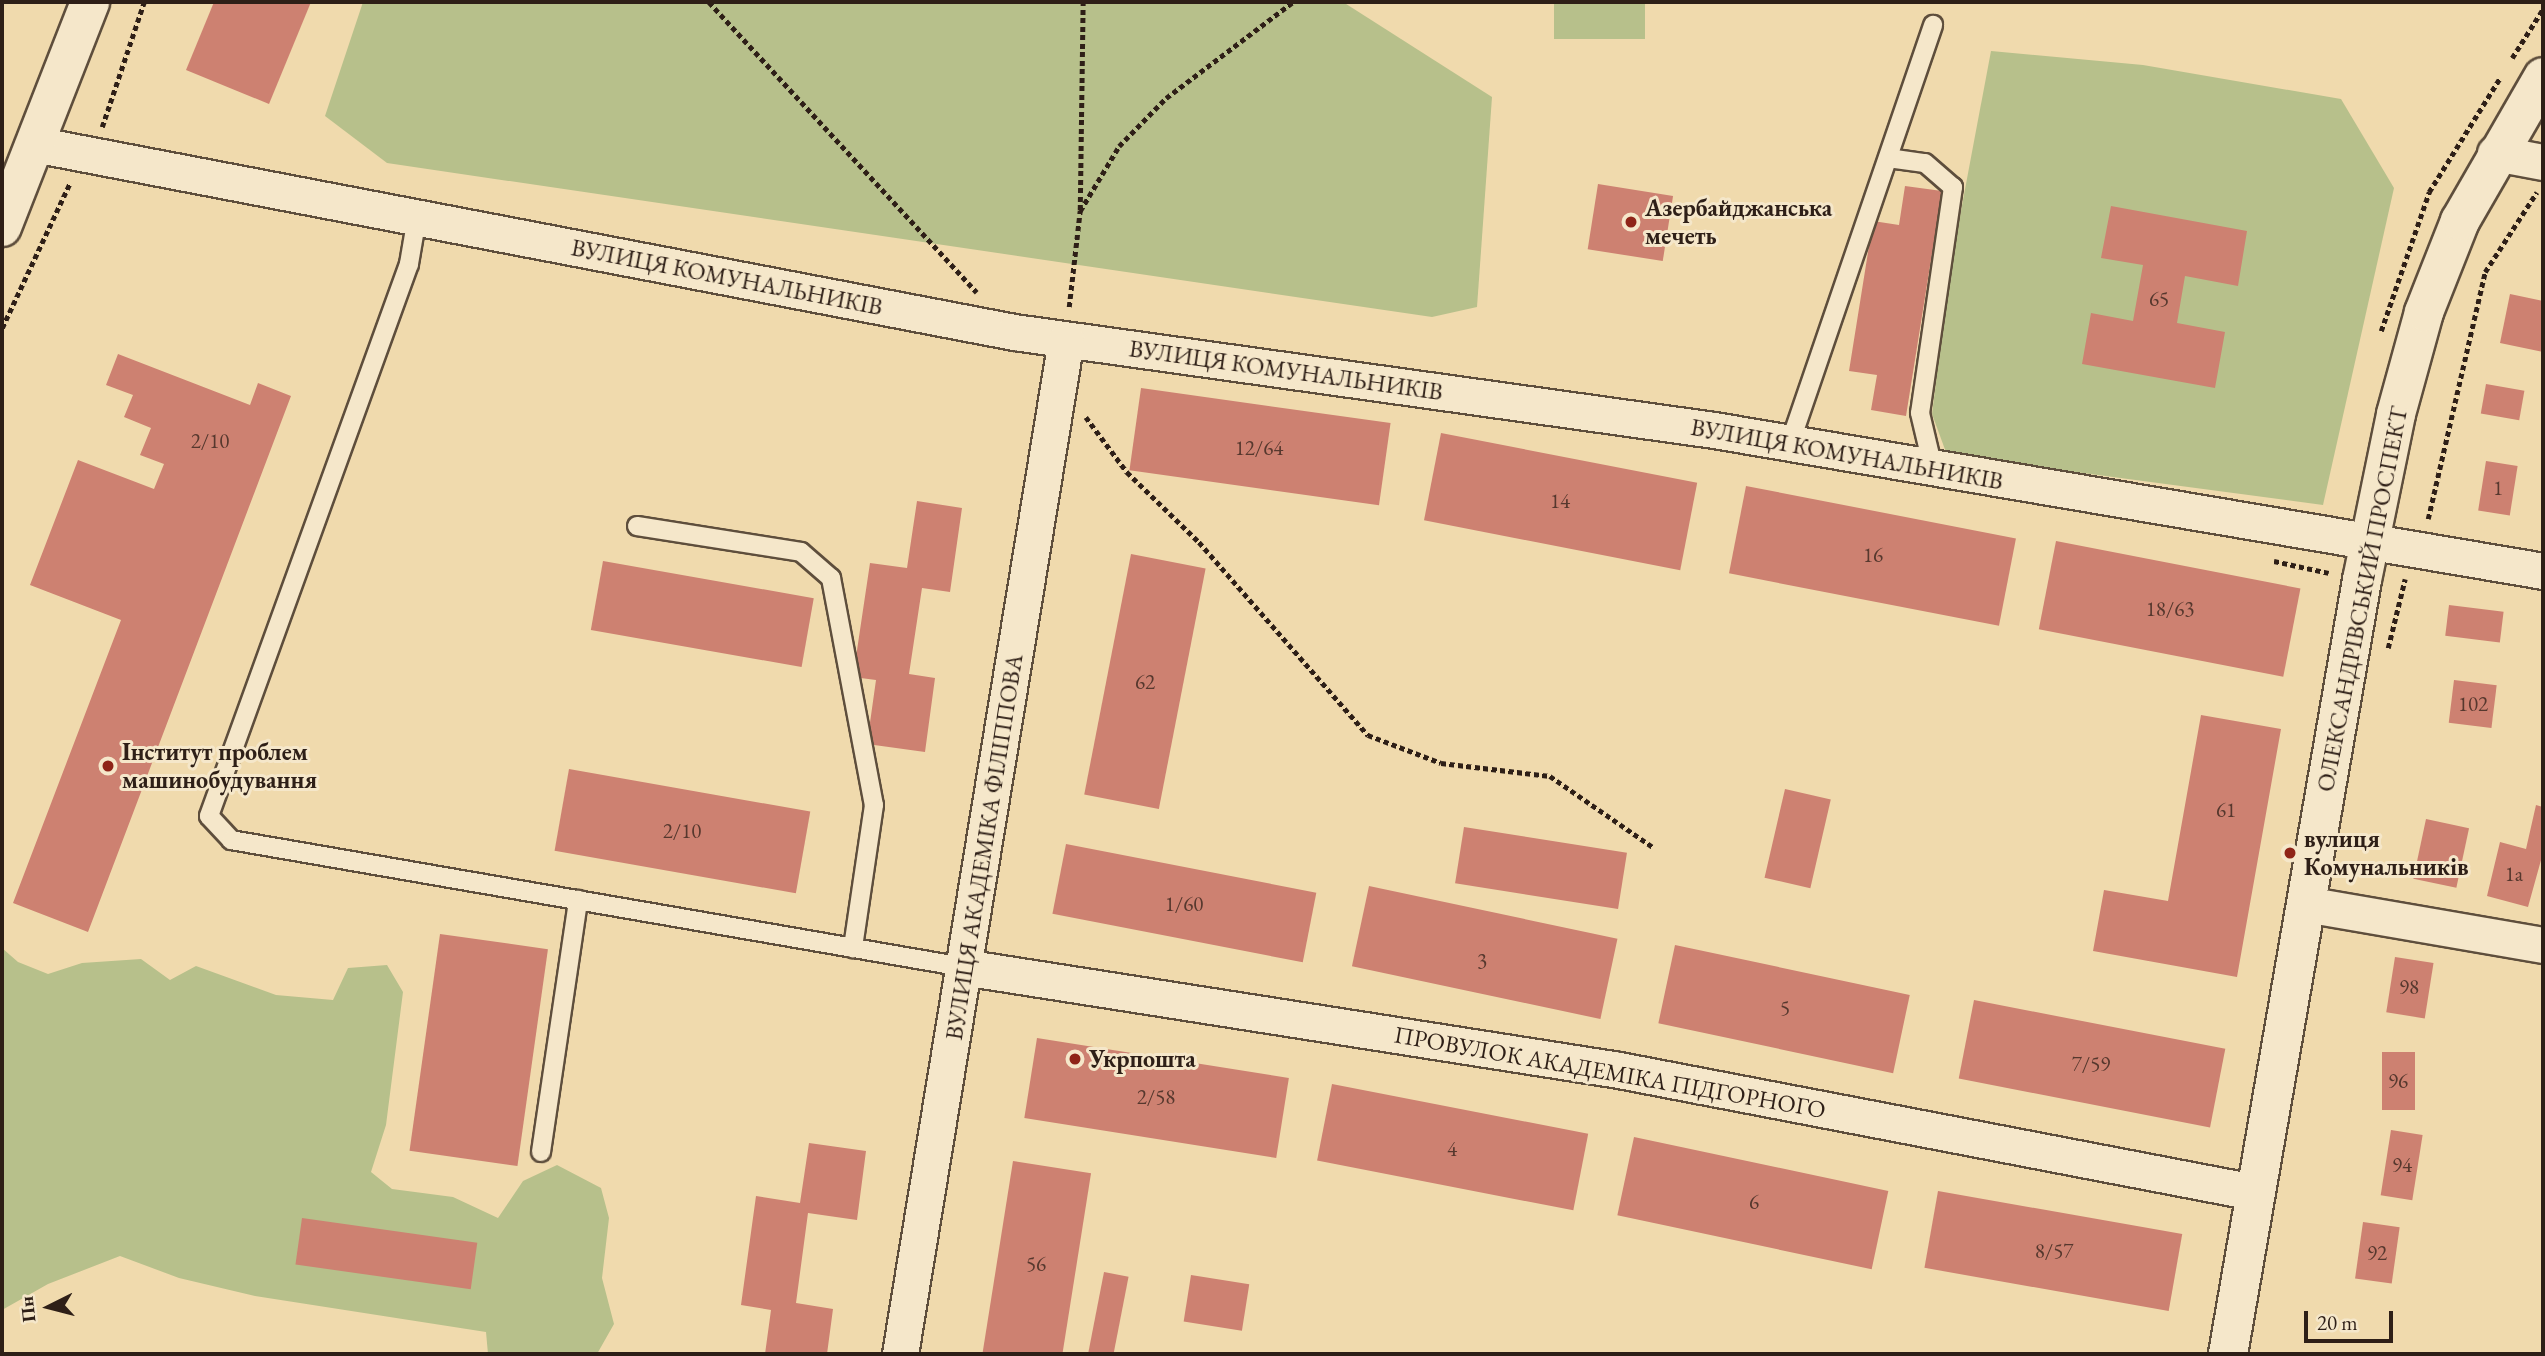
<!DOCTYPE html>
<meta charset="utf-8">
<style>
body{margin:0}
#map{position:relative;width:2545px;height:1356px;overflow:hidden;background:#f0daad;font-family:"EB Garamond",serif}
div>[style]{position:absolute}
.green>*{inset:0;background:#b7c08b;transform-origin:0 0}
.building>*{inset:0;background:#cd8171;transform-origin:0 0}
.path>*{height:4.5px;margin-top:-2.25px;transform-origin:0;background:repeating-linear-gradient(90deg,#2e1f17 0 5px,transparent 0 8.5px)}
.roads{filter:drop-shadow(2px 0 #5e4e3c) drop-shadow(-2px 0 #5e4e3c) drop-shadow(0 2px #5e4e3c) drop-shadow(0 -2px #5e4e3c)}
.service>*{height:18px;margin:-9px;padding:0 9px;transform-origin:9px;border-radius:9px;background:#f5e7ca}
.minor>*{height:35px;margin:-17.5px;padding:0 17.5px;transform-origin:17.5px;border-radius:17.5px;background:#f5e7ca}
.tertiary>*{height:38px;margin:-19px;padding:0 19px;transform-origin:19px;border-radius:19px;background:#f5e7ca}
.secondary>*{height:38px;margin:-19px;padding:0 19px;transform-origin:19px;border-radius:19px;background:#f5e7ca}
.dots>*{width:19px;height:19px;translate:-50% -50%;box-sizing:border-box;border:4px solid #f5e7ca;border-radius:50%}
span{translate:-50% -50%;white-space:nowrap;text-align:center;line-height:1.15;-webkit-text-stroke:6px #f5e7ca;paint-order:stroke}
.number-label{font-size:21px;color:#56382e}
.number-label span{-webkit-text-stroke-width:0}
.poi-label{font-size:24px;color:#2e1f17;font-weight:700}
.left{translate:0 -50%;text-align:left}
.street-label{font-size:24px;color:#2e1f17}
.frame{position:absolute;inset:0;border:4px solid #2e1f17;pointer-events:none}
.north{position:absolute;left:14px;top:1272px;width:70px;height:70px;-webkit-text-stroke:5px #f5e7ca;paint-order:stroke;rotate:264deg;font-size:19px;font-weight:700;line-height:28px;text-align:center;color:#2e1f17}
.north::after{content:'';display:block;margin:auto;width:24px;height:32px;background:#2e1f17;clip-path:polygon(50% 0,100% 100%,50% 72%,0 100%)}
.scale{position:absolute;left:2304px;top:1311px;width:89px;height:32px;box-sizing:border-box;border:4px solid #2e1f17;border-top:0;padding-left:9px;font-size:21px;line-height:24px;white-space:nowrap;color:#2e1f17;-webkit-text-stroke:5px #f5e7ca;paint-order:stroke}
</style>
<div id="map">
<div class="green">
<i style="clip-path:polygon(363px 2px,1343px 2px,1492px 97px,1477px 307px,1432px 317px,387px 163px,325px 116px)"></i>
<i style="left:1554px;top:2px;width:91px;height:37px"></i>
<i style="clip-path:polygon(1991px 51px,2143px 65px,2341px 99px,2394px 188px,2323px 505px,1947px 455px,1932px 414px,1950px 269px)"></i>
<i style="clip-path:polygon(2px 948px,18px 962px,48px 974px,82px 963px,141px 959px,170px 980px,196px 966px,276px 995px,333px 1000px,348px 968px,387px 965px,403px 992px,386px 1125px,371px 1172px,392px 1189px,453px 1197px,498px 1218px,523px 1181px,557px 1165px,601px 1188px,609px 1218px,602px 1278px,614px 1324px,597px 1354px,488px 1354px,486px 1332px,255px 1296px,179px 1278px,120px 1256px,48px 1284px,2px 1310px)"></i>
</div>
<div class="building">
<i style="clip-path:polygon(214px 2px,311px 2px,269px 104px,186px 70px)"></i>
<i style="left:1598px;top:184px;width:76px;height:66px;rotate:9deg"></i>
<i style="clip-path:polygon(1905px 186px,1942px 191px,1906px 416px,1871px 410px,1877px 375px,1849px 371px,1873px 221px,1899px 225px)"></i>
<i style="clip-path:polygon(2111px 206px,2247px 231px,2238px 286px,2185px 276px,2177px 323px,2225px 332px,2215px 388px,2082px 364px,2091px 313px,2133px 321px,2143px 265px,2101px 258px)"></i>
<i style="clip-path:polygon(2510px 294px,2543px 301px,2543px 352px,2500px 343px)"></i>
<i style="clip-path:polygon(118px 354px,250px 405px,258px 383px,291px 396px,88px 932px,13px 903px,121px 620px,30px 585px,78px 460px,154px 489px,164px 464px,140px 455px,151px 428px,124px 417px,133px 395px,106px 385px)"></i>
<i style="left:2486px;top:384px;width:39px;height:30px;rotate:10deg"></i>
<i style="left:1141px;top:388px;width:252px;height:83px;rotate:8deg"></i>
<i style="left:1441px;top:433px;width:261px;height:89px;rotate:11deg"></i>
<i style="left:2486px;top:461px;width:32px;height:50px;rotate:9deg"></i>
<i style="left:1746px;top:486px;width:275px;height:89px;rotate:11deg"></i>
<i style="clip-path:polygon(917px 501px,962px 508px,950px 592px,922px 588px,909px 674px,935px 678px,925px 752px,867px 744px,876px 680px,853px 677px,870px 563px,907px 568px)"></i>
<i style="left:2056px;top:541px;width:249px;height:90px;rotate:11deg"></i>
<i style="left:1131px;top:554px;width:76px;height:245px;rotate:11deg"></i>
<i style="left:603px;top:561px;width:214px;height:70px;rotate:10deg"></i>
<i style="left:2449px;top:605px;width:55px;height:31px;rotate:7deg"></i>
<i style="left:2454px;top:680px;width:43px;height:43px;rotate:7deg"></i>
<i style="clip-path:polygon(2201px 715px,2281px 729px,2237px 977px,2093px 951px,2104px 890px,2168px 901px)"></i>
<i style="left:569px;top:769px;width:245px;height:83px;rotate:10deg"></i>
<i style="left:1785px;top:789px;width:47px;height:91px;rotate:13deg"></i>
<i style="clip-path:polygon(2536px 805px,2543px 807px,2543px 853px,2528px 907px,2487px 896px,2500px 842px,2526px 849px)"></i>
<i style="left:2426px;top:819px;width:44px;height:61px;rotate:12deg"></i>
<i style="left:1464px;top:827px;width:165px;height:57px;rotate:9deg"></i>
<i style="left:1066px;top:844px;width:255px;height:71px;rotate:11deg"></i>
<i style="left:1369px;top:886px;width:254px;height:82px;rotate:12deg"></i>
<i style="left:440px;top:934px;width:109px;height:219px;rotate:8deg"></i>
<i style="left:1675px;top:945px;width:240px;height:80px;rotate:12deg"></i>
<i style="left:2395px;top:957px;width:39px;height:56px;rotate:9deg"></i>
<i style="left:1974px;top:1000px;width:256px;height:80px;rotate:11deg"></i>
<i style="left:1037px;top:1038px;width:255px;height:81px;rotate:9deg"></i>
<i style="left:2382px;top:1052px;width:33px;height:58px"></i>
<i style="left:1332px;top:1084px;width:261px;height:78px;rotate:11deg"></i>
<i style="left:2391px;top:1130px;width:32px;height:66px;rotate:9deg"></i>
<i style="left:1634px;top:1137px;width:260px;height:80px;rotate:12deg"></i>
<i style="clip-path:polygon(809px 1143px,866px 1151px,857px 1220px,808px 1213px,796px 1303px,833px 1309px,827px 1354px,765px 1354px,771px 1310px,741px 1305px,756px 1196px,800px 1203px)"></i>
<i style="left:1013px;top:1161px;width:79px;height:196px;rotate:9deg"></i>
<i style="left:1938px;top:1191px;width:248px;height:78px;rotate:10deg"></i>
<i style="left:302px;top:1218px;width:177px;height:47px;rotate:8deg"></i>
<i style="left:2363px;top:1222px;width:37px;height:57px;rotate:8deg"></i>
<i style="left:1104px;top:1272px;width:25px;height:83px;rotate:11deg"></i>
<i style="left:1191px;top:1275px;width:59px;height:47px;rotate:9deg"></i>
</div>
<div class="path">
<i style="left:709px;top:2px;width:395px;rotate:47.3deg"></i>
<i style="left:2512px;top:58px;width:58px;rotate:-57.7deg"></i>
<i style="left:102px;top:127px;width:132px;rotate:-71.4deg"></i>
<i style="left:1080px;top:210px;width:208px;rotate:-89.2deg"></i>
<i style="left:1069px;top:307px;width:97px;rotate:-83.5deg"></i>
<i style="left:1080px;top:211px;width:76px;rotate:-59deg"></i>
<i style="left:1119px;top:146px;width:67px;rotate:-45.6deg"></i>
<i style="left:1166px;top:98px;width:159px;rotate:-37.1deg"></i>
<i style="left:2px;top:328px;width:160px;rotate:-64.9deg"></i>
<i style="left:2381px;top:331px;width:147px;rotate:-70.9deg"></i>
<i style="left:2429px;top:192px;width:134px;rotate:-58.1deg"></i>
<i style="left:1086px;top:417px;width:69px;rotate:53.3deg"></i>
<i style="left:1127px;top:472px;width:100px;rotate:44.2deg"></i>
<i style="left:1199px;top:542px;width:257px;rotate:48.8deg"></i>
<i style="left:1368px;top:735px;width:78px;rotate:21deg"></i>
<i style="left:1441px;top:763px;width:110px;rotate:6.8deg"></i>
<i style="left:1550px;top:776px;width:125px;rotate:34.6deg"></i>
<i style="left:2428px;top:519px;width:253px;rotate:-77deg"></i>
<i style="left:2485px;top:272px;width:95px;rotate:-57deg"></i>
<i style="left:2274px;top:561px;width:56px;rotate:12.3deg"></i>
<i style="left:2388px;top:648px;width:71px;rotate:-76.2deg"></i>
</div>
<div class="roads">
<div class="service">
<i style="left:1888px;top:158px;width:37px;rotate:8deg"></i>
<i style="left:1925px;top:163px;width:37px;rotate:41deg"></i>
<i style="left:1953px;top:187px;width:228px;rotate:98.3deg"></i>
<i style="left:1920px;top:413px;width:57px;rotate:76.7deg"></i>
<i style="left:417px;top:217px;width:48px;rotate:99.7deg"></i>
<i style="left:409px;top:264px;width:587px;rotate:109.92deg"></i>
<i style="left:209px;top:816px;width:33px;rotate:47deg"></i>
<i style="left:231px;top:840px;width:743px;rotate:9.84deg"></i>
<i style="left:1790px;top:443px;width:442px;rotate:-71.1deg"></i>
<i style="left:637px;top:526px;width:166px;rotate:9deg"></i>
<i style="left:801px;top:552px;width:40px;rotate:41deg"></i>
<i style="left:831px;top:578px;width:231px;rotate:79.3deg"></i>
<i style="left:874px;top:805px;width:145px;rotate:98.4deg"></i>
<i style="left:541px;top:1152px;width:255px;rotate:-81.6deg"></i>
</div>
<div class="minor">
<i style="left:34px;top:144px;width:998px;rotate:10.86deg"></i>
<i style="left:1014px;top:332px;width:707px;rotate:7.97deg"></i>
<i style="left:1714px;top:430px;width:841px;rotate:9.65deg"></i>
<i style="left:2495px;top:153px;width:49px;rotate:10.6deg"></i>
<i style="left:2305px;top:904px;width:242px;rotate:9.8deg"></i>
<i style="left:963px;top:967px;width:664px;rotate:8.92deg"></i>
<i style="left:1619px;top:1070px;width:647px;rotate:10.88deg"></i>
<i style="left:900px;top:1354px;width:1028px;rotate:-80.71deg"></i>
</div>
<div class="tertiary">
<i style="left:2px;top:227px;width:242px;rotate:-68.6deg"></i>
</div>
<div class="secondary">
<i style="left:2228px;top:1354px;width:786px;rotate:-80.18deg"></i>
<i style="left:2362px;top:580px;width:169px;rotate:-78.4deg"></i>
<i style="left:2396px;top:414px;width:106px;rotate:-74.6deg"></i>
<i style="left:2424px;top:312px;width:98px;rotate:-68.4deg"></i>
<i style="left:2460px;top:221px;width:166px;rotate:-60deg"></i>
</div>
</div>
<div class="dots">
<i style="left:1631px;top:222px;background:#8f2418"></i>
<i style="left:108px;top:766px;background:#8f2418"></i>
<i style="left:2290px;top:853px;background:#8f2418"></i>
<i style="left:1075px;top:1059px;background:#8f2418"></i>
</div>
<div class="number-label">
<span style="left:2159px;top:299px">65</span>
<span style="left:210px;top:441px">2/10</span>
<span style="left:1259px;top:448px">12/64</span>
<span style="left:2498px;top:488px">1</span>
<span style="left:1560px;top:501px">14</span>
<span style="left:1873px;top:555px">16</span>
<span style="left:2170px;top:609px">18/63</span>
<span style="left:1145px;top:682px">62</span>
<span style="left:2473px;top:704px">102</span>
<span style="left:2226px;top:810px">61</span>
<span style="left:682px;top:831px">2/10</span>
<span style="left:2514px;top:874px">1а</span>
<span style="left:1184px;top:904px">1/60</span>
<span style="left:1482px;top:961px">3</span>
<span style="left:2409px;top:987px">98</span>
<span style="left:1785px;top:1008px">5</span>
<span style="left:2091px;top:1064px">7/59</span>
<span style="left:2398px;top:1081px">96</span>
<span style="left:1156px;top:1097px">2/58</span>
<span style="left:1452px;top:1149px">4</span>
<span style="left:2402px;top:1165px">94</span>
<span style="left:1754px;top:1202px">6</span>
<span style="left:2054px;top:1251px">8/57</span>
<span style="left:2377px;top:1253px">92</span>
<span style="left:1036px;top:1264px">56</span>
</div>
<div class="poi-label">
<span class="left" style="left:1645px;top:222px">Азербайджанська<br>мечеть</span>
<span class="left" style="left:122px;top:766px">Інститут проблем<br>машинобудування</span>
<span class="left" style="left:2304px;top:853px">вулиця<br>Комунальників</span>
<span class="left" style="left:1089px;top:1059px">Укрпошта</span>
</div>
<div class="street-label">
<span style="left:727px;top:277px;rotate:11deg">ВУЛИЦЯ КОМУНАЛЬНИКІВ</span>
<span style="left:1286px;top:370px;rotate:8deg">ВУЛИЦЯ КОМУНАЛЬНИКІВ</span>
<span style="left:1847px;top:454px;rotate:10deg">ВУЛИЦЯ КОМУНАЛЬНИКІВ</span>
<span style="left:2362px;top:599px;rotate:-79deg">ОЛЕКСАНДРІВСЬКИЙ ПРОСПЕКТ</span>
<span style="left:984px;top:847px;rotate:-81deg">ВУЛИЦЯ АКАДЕМІКА ФІЛІППОВА</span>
<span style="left:1610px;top:1072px;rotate:10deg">ПРОВУЛОК АКАДЕМІКА ПІДГОРНОГО</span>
</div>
<div class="frame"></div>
<div class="north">Пн</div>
<div class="scale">20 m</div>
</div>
